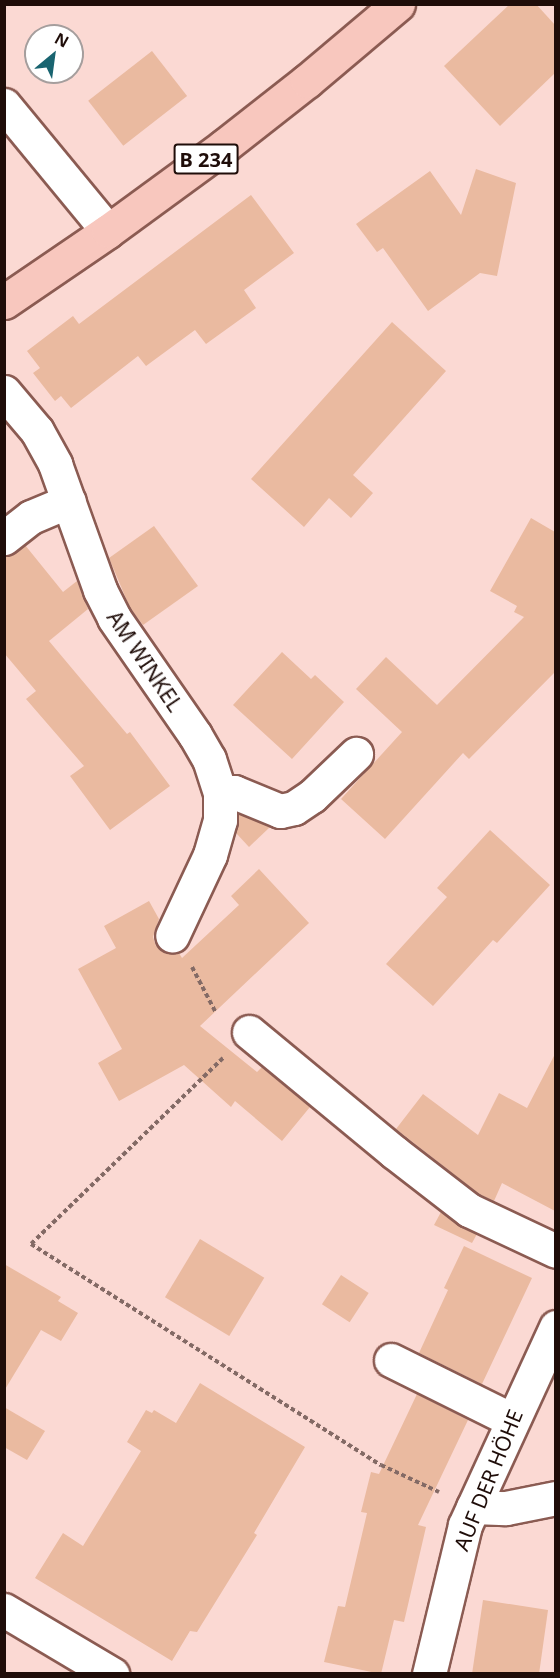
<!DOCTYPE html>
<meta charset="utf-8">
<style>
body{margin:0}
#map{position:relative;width:560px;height:1678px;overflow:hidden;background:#fbd9d3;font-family:"Noto Sans",sans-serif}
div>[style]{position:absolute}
.building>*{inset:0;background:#eabaa0;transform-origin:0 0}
.path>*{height:4px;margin-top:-2px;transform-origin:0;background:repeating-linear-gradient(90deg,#836a65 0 4.5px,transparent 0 7.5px)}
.roads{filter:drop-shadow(2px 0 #8b5b52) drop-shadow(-2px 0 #8b5b52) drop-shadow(0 2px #8b5b52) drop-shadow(0 -2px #8b5b52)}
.minor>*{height:33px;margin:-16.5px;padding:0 16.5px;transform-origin:16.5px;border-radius:16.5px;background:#fff}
.major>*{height:33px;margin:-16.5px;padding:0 16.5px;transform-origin:16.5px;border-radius:16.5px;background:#f8c7be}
span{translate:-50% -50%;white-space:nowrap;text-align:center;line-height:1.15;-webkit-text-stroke:4.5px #fff;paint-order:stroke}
.shield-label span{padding:2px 4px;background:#fff;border:2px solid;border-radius:4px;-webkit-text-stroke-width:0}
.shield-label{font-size:20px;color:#1f0d09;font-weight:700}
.street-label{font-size:21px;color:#1f0d09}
.frame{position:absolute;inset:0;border:6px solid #1f0d09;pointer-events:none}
.north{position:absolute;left:24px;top:24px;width:60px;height:60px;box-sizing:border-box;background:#fff;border:2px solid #a59e9d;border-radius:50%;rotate:29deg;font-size:16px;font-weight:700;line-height:24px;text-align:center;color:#1f0d09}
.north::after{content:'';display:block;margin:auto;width:21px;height:27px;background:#196470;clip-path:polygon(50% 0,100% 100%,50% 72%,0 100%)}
</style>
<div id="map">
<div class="building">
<i style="clip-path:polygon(510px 4px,536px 4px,555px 25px,555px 73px,500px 126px,444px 66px)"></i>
<i style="left:152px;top:51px;width:57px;height:81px;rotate:52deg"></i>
<i style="clip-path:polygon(476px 169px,516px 183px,497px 276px,480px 273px,428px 311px,383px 248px,377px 252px,356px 224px,430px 171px,461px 215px)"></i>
<i style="clip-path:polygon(251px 195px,294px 253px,244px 290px,256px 308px,206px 344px,195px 330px,146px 366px,138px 356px,71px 408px,61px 396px,55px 401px,33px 373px,40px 368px,27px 351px,73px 316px,79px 324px)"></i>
<i style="clip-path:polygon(392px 322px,446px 371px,353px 475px,373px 493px,351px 518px,329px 498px,304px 527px,251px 479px)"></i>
<i style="clip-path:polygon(531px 518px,555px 532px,555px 672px,469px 759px,463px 753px,385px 839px,341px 799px,402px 732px,356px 689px,386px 657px,437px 705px,524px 617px,514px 612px,517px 606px,490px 591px)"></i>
<i style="clip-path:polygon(154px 526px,198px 586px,143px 625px,130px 608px,109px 558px)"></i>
<i style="clip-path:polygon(25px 545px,63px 592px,77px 581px,88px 609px,49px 641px,127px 734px,130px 732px,170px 786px,110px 830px,70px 776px,84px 766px,26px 699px,36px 691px,4px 653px,4px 556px)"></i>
<i style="clip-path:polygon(282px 652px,311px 679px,315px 675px,344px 702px,292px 759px,233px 705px)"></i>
<i style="clip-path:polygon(239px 814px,270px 827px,249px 847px,236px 833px)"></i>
<i style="clip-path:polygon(490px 830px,550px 885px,497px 943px,493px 940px,433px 1006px,386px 964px,447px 897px,437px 888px)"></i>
<i style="clip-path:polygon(259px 869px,309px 923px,200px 1026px,257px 1072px,262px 1067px,310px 1107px,282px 1141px,235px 1101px,231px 1107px,184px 1065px,119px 1101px,98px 1063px,122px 1049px,78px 969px,116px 948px,104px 926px,149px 901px,159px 919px,153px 937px,156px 946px,165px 953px,179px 953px,182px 958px,239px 905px,231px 896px)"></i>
<i style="clip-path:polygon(555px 1054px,555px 1211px,502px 1183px,494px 1201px,479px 1194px,396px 1129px,423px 1094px,478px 1135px,499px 1093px,527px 1108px)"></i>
<i style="clip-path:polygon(441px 1212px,458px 1225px,477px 1234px,472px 1243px,434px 1225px)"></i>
<i style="left:200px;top:1239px;width:75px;height:68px;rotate:31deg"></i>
<i style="clip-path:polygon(464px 1246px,532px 1278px,482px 1384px,419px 1353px,448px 1290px,444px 1288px)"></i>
<i style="clip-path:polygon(4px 1264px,61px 1297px,58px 1301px,78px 1313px,61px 1341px,41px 1330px,4px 1391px)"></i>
<i style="left:341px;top:1275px;width:33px;height:35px;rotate:33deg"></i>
<i style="clip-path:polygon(200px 1383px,305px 1447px,254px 1533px,257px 1535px,197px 1632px,190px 1631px,172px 1661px,35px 1578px,63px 1533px,83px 1546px,141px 1451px,127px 1442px,146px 1410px,152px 1413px,154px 1410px,176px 1423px)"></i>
<i style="clip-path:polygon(417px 1394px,468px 1420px,418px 1525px,426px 1527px,404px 1622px,394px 1620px,381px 1674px,324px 1662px,338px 1606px,345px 1607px,367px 1513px,361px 1512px,371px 1472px,379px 1474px)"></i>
<i style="clip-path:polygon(4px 1407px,45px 1431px,27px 1460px,4px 1447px)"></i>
<i style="clip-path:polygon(483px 1600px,548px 1610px,539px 1674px,472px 1674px)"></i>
</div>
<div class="path">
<i style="left:192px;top:967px;width:52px;rotate:62.4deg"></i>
<i style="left:223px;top:1058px;width:267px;rotate:135.9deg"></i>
<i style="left:31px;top:1244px;width:414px;rotate:32.3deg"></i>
<i style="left:381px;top:1465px;width:64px;rotate:25deg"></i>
</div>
<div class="roads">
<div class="minor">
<i style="left:4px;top:105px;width:163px;rotate:50.5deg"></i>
<i style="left:4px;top:392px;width:51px;rotate:49.8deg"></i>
<i style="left:37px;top:431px;width:38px;rotate:61deg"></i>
<i style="left:55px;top:464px;width:134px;rotate:70.3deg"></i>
<i style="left:100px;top:590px;width:31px;rotate:63deg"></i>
<i style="left:114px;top:618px;width:142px;rotate:55.3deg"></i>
<i style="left:195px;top:735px;width:28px;rotate:60deg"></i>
<i style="left:209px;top:759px;width:35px;rotate:72deg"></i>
<i style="left:220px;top:792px;width:28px;rotate:90deg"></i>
<i style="left:220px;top:820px;width:36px;rotate:106deg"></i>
<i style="left:210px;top:855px;width:89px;rotate:115.1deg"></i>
<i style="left:4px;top:538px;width:34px;rotate:-38deg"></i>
<i style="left:31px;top:517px;width:41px;rotate:-22.8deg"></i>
<i style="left:220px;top:792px;width:14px"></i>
<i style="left:234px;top:792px;width:50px;rotate:22.4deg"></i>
<i style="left:280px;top:811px;width:14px;rotate:-12deg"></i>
<i style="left:294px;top:808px;width:22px;rotate:-34deg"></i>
<i style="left:312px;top:796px;width:61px;rotate:-43.7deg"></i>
<i style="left:249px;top:1032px;width:188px;rotate:39.6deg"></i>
<i style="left:394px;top:1152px;width:95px;rotate:37.7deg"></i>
<i style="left:469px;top:1210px;width:96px;rotate:25.2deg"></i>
<i style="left:391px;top:1360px;width:135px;rotate:26.4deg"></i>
<i style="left:473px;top:1507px;width:33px;rotate:2deg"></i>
<i style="left:506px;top:1508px;width:51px;rotate:-11.3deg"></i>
<i style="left:4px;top:1610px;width:126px;rotate:30.7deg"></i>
<i style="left:429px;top:1674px;width:153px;rotate:-76.4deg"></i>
<i style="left:465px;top:1525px;width:218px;rotate:-65.3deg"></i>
</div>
<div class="major">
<i style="left:4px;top:302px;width:126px;rotate:-34.3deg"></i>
<i style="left:108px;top:231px;width:144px;rotate:-36.2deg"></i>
<i style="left:224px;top:146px;width:105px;rotate:-38.1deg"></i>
<i style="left:307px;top:81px;width:119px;rotate:-40.2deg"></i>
</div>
</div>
<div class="shield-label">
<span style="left:206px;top:159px">B 234</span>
</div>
<div class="street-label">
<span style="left:145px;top:661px;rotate:56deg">AM WINKEL</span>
<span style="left:488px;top:1480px;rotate:-68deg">AUF DER HÖHE</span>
</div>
<div class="frame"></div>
<div class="north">N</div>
</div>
